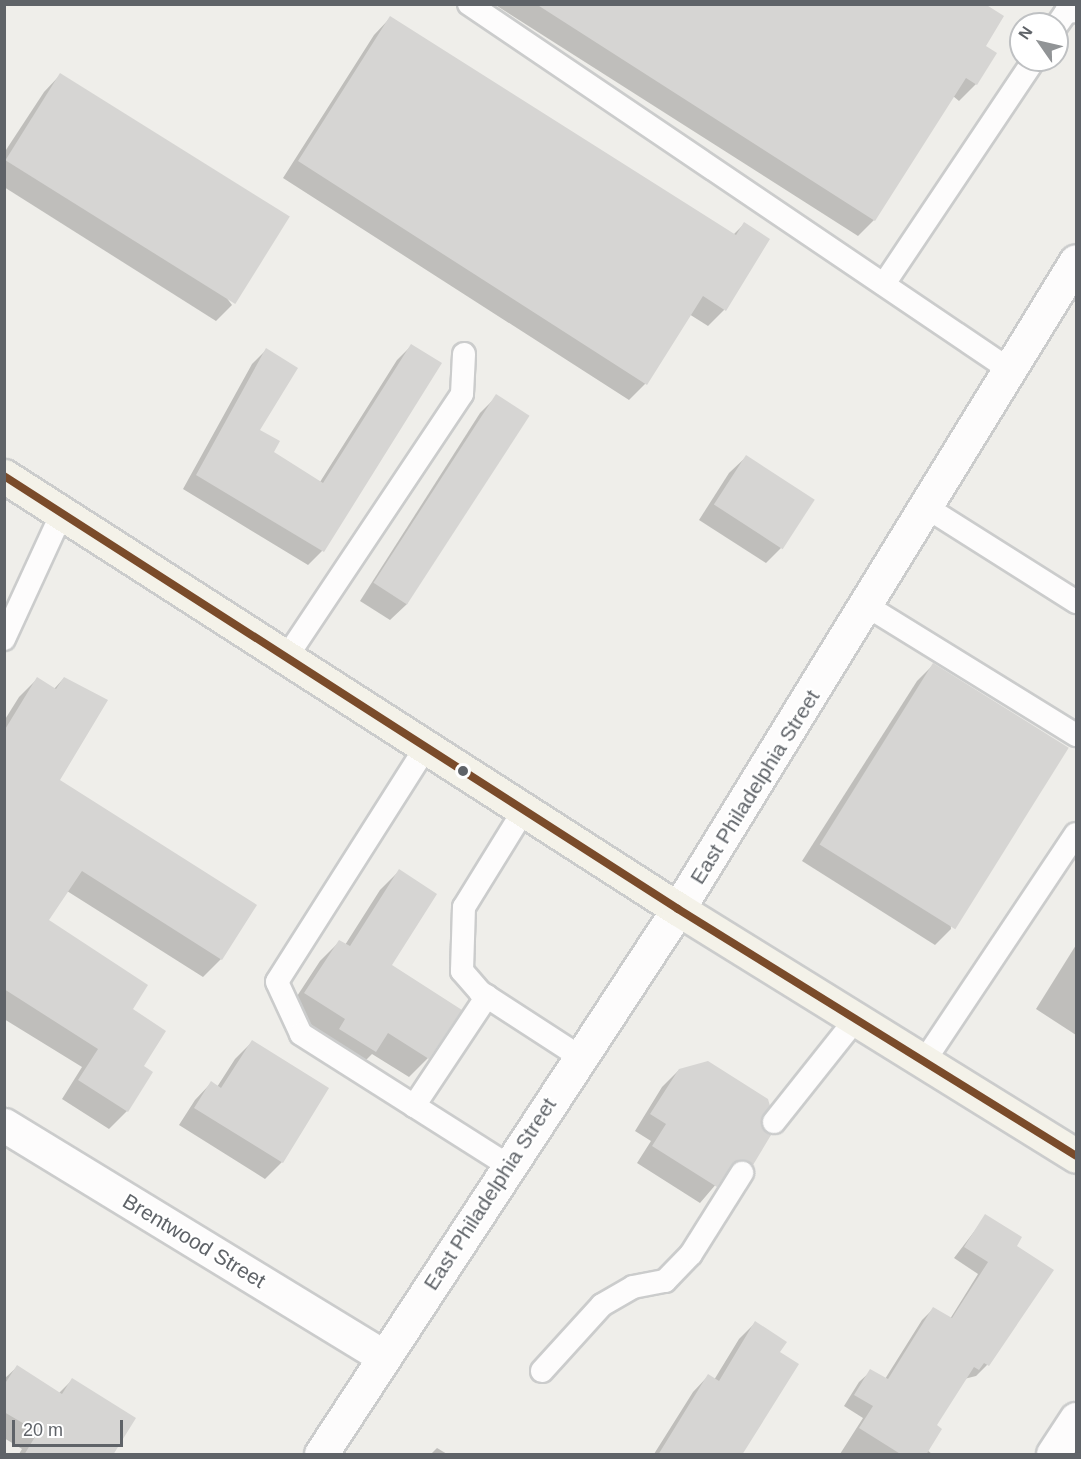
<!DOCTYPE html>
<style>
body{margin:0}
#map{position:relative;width:1081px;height:1459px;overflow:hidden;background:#efeeea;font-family:Arial,sans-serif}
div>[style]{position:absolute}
.shadow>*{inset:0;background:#0003}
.building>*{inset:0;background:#d6d5d3;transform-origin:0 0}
.roads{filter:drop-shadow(2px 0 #cbcccc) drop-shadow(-2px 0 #cbcccc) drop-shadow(0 2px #cbcccc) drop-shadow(0 -2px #cbcccc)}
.service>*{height:22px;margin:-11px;padding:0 11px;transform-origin:11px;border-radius:11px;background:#fdfcfc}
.minor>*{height:33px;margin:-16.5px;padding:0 16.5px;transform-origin:16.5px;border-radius:16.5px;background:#fdfcfc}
.tertiary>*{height:33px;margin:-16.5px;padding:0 16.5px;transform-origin:16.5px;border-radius:16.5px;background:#fdfcfc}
.primary>*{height:33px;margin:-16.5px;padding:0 16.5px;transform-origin:16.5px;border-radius:16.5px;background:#f4f2e9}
.bus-1>*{height:8px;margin:-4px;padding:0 4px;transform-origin:4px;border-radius:4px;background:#7a4b2a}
.dots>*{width:16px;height:16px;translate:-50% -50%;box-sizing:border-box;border:3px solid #fff;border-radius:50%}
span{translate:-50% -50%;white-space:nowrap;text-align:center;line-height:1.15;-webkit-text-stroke:4.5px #fff;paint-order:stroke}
.street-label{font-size:21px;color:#5f6368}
.frame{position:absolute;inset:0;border:6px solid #5f6368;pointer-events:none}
.north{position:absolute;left:1009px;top:12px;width:60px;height:60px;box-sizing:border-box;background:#fff;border:2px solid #bfc1c3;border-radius:50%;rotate:304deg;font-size:16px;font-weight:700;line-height:24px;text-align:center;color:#5f6368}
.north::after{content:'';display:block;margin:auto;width:21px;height:27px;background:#919496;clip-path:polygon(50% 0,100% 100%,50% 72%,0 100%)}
.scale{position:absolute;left:12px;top:1420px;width:111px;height:27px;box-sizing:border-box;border:3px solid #5f6368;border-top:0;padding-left:8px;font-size:18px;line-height:21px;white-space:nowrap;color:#5f6368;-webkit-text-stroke:4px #fff;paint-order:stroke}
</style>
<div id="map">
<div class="shadow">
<i style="clip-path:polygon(494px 4px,982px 4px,984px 46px,976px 84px,959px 101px,953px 96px,874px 220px,858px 236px)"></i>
<i style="clip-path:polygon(390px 18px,733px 235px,744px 224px,724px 310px,708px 326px,689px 314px,645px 384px,629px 400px,283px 178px,374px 35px)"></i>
<i style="clip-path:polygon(60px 75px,232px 305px,216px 321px,4px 187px,4px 153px,44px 92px)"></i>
<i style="clip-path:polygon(411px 346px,440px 364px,322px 551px,308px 565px,183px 489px,252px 364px,266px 350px,258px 430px,272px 452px,320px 482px,397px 360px)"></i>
<i style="clip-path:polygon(497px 396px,407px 604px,390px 620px,360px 601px,480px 413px)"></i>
<i style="clip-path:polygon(746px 457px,782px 547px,766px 563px,699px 520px,729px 473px)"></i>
<i style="clip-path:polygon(933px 665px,951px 929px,935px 945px,802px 861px,917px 681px)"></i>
<i style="clip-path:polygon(64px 678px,58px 781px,221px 959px,203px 977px,67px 891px,47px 920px,131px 1010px,142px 1067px,127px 1111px,109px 1129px,62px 1099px,82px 1067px,4px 1019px,4px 721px,19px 697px,37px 679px,54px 689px)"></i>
<i style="clip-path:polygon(399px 871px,390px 965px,460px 1010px,428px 1058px,409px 1077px,372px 1054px,356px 1070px,286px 1013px,320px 961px,339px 942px,345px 945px,380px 890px)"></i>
<i style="clip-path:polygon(1076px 945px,1076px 1035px,1036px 1009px)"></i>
<i style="clip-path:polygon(252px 1042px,327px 1089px,282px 1162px,265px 1179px,179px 1125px,195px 1100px,211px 1083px,217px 1087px,235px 1059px)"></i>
<i style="clip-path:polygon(679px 1070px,759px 1120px,751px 1164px,735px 1181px,723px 1176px,700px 1203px,637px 1163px,651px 1141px,635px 1131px,662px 1087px)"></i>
<i style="clip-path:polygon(986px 1216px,1015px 1246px,1052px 1270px,987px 1365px,976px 1376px,964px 1379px,935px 1426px,927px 1450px,932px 1454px,840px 1454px,863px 1418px,844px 1406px,859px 1382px,871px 1371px,885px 1379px,922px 1320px,934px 1308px,950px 1319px,978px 1274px,954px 1258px)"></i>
<i style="clip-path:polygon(755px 1323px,778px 1353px,740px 1454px,654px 1454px,693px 1392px,708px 1376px,714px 1380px,739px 1339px)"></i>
<i style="clip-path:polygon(17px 1367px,59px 1393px,72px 1380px,112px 1454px,19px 1454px,22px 1449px,4px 1438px,4px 1379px)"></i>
<i style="clip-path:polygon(437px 1448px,447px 1454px,431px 1454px)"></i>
</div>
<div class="building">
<i style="clip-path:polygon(536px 4px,985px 4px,1004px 16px,986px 46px,997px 53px,977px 85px,966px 78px,875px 221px)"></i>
<i style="clip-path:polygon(390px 16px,736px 235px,744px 222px,770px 239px,726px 311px,703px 296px,647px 385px,298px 161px)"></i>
<i style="left:60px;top:73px;width:271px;height:103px;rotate:32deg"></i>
<i style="clip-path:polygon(411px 344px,442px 363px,324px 552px,196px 475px,266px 348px,298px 368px,260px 430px,280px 441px,274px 452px,323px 483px)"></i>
<i style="left:496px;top:394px;width:40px;height:225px;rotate:33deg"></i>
<i style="left:746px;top:455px;width:82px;height:59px;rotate:33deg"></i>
<i style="left:933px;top:663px;width:160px;height:214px;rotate:32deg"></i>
<i style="clip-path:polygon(37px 677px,56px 689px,64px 677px,108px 700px,60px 780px,257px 905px,222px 960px,82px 871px,49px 920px,148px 985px,133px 1009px,166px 1031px,144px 1066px,153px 1072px,128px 1112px,78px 1080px,98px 1049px,4px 989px,4px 731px)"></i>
<i style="clip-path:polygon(399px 869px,437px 894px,392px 965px,462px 1010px,429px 1059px,388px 1033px,376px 1052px,339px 1029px,345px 1019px,304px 993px,339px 940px,350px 946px)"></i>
<i style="clip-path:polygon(252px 1040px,329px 1088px,283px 1163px,194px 1108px,211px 1081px,221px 1088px)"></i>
<i style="clip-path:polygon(708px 1061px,768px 1099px,770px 1106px,761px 1121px,762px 1127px,771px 1135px,753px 1165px,743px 1160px,735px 1161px,717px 1187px,652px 1146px,666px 1124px,650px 1114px,679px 1069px)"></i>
<i style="clip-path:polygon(985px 1214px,1022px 1237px,1017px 1246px,1054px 1270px,989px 1366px,984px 1363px,979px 1370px,974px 1367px,937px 1425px,942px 1429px,926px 1455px,902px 1455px,859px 1428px,873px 1406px,854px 1395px,870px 1369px,888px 1379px,933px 1307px,952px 1318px,988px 1262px,964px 1247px)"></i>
<i style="clip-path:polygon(755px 1321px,787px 1342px,780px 1352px,799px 1364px,742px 1455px,658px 1455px,708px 1374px,719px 1381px)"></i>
<i style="clip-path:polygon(17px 1365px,62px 1394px,72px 1378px,136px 1418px,113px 1455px,24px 1455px,38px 1432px,4px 1412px,4px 1385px)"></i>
</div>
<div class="roads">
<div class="service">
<i style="left:469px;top:4px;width:653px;rotate:34.08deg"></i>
<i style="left:1057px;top:25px;width:16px;rotate:-55deg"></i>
<i style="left:1066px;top:12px;width:10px;rotate:-6deg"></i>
<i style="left:884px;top:284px;width:270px;rotate:-56.2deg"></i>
<i style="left:926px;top:507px;width:178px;rotate:32.3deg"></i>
<i style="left:867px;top:606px;width:246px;rotate:31.7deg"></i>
<i style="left:4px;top:639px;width:139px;rotate:-65.3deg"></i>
<i style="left:286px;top:658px;width:317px;rotate:-56.3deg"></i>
<i style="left:462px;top:394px;width:40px;rotate:-87.1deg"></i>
<i style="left:426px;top:747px;width:278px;rotate:122.4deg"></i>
<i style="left:277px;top:982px;width:57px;rotate:65.2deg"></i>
<i style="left:301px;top:1034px;width:246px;rotate:32.4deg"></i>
<i style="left:524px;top:810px;width:114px;rotate:121.7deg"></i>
<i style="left:464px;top:907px;width:64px;rotate:91.8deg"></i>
<i style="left:462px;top:971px;width:28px;rotate:49deg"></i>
<i style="left:480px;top:992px;width:119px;rotate:33deg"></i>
<i style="left:923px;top:1063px;width:275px;rotate:-56.3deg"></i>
<i style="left:414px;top:1106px;width:132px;rotate:-56.4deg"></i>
<i style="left:774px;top:1122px;width:130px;rotate:-51.5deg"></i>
<i style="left:542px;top:1371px;width:89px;rotate:-47.7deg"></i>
<i style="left:602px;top:1305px;width:36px;rotate:-30deg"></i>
<i style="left:633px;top:1287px;width:33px;rotate:-11deg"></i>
<i style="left:665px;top:1281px;width:37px;rotate:-46deg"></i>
<i style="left:691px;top:1254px;width:96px;rotate:-57.8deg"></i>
</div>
<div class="minor">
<i style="left:4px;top:1125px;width:444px;rotate:31.4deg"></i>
<i style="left:1053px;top:1454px;width:42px;rotate:-56.7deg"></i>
</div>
<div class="tertiary">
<i style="left:321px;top:1454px;width:652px;rotate:-56.77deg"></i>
<i style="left:678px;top:909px;width:760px;rotate:-58.44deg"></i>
</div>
<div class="primary">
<i style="left:4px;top:476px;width:801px;rotate:32.72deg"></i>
<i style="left:678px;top:909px;width:468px;rotate:31.8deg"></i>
</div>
</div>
<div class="bus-1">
<i style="left:4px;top:476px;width:801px;rotate:32.72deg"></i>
<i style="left:678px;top:909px;width:468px;rotate:31.8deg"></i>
</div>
<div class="dots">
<i style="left:463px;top:771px;background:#5f6368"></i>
</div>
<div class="street-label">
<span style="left:755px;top:787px;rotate:-58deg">East Philadelphia Street</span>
<span style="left:490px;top:1194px;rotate:-57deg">East Philadelphia Street</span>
<span style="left:194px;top:1241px;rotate:31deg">Brentwood Street</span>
</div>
<div class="frame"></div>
<div class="north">N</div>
<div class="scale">20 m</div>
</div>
